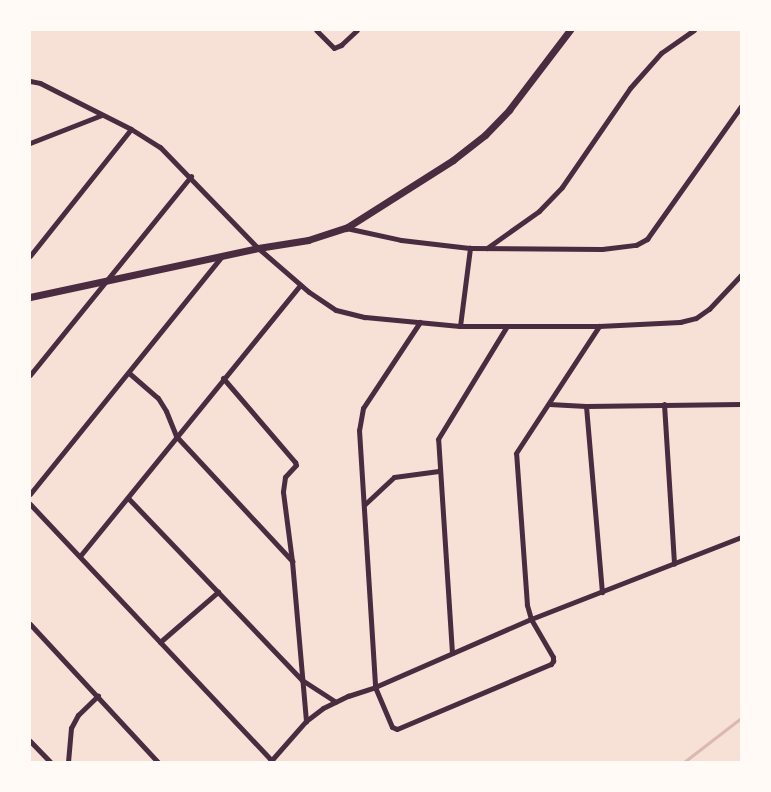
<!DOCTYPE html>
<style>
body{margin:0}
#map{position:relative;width:771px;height:792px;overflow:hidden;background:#f7e1d7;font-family:Figtree,sans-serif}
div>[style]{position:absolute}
.stream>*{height:3px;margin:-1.5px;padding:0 1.5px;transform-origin:1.5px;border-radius:1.5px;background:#dcb8b0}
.minor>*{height:5px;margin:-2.5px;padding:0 2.5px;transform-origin:2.5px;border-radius:2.5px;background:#4a2c40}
.tertiary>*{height:7px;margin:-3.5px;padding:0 3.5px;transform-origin:3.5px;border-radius:3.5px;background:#4a2c40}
span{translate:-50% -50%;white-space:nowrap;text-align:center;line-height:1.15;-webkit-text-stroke:4.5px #fffaf5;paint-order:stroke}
.frame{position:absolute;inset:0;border:31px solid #fffaf5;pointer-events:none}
</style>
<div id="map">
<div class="stream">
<i style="left:684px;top:762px;width:72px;rotate:-37.7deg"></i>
</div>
<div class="minor">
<i style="left:316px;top:30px;width:25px;rotate:45deg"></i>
<i style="left:334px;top:48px;width:8px;rotate:-23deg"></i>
<i style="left:341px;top:45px;width:22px;rotate:-43deg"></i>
<i style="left:30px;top:81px;width:10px;rotate:11deg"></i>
<i style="left:40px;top:83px;width:102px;rotate:26.8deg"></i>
<i style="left:131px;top:129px;width:34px;rotate:32deg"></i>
<i style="left:160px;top:147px;width:141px;rotate:45.9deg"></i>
<i style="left:258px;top:248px;width:67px;rotate:40.8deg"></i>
<i style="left:309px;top:292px;width:32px;rotate:34deg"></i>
<i style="left:336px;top:310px;width:30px;rotate:14deg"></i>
<i style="left:365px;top:317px;width:95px;rotate:5.4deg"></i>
<i style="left:460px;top:326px;width:139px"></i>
<i style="left:599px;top:326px;width:81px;rotate:-2.8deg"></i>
<i style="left:680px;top:322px;width:16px;rotate:-14deg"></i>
<i style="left:696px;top:318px;width:16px;rotate:-35deg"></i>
<i style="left:709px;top:309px;width:47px;rotate:-46.7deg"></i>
<i style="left:30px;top:143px;width:77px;rotate:-21.3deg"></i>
<i style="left:346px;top:228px;width:56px;rotate:12.3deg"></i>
<i style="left:401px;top:240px;width:69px;rotate:6.6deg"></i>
<i style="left:470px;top:248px;width:132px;rotate:0.4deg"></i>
<i style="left:602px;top:249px;width:34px;rotate:-7deg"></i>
<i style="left:636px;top:245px;width:13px;rotate:-29deg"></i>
<i style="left:647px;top:239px;width:163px;rotate:-54.7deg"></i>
<i style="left:487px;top:248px;width:64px;rotate:-35.4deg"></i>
<i style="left:539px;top:211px;width:33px;rotate:-46deg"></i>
<i style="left:562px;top:187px;width:120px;rotate:-55.5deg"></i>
<i style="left:630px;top:88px;width:47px;rotate:-48.5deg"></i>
<i style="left:661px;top:53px;width:40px;rotate:-34.9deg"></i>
<i style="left:30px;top:256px;width:162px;rotate:-51.5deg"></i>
<i style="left:420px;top:322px;width:103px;rotate:123.5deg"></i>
<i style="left:363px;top:408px;width:22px;rotate:100deg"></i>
<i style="left:359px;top:430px;width:257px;rotate:86.4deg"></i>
<i style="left:375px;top:687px;width:43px;rotate:67deg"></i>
<i style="left:392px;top:727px;width:5px;rotate:22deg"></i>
<i style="left:397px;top:729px;width:167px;rotate:-22.9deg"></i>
<i style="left:551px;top:664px;width:4px;rotate:-56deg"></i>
<i style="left:553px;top:661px;width:4px;rotate:-90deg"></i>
<i style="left:553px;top:657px;width:44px;rotate:-120.1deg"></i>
<i style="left:531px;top:619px;width:15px;rotate:-106deg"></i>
<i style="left:527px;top:605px;width:152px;rotate:-94.1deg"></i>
<i style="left:516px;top:453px;width:152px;rotate:-56.8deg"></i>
<i style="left:460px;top:326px;width:79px;rotate:-82.7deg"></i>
<i style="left:129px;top:373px;width:38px;rotate:41deg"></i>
<i style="left:158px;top:398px;width:15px;rotate:58deg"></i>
<i style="left:166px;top:411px;width:27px;rotate:68deg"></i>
<i style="left:176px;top:436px;width:171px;rotate:47.1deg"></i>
<i style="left:30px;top:375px;width:256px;rotate:-51deg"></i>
<i style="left:223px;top:378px;width:111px;rotate:49.4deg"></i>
<i style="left:295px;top:462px;width:3px;rotate:72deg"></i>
<i style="left:296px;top:465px;width:16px;rotate:133deg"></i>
<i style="left:285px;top:477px;width:15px;rotate:98deg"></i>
<i style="left:283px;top:492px;width:70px;rotate:82.6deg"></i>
<i style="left:292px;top:561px;width:161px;rotate:85deg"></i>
<i style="left:549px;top:404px;width:37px;rotate:3deg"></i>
<i style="left:586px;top:406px;width:155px;rotate:-0.7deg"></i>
<i style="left:664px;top:404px;width:160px;rotate:86.4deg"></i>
<i style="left:586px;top:406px;width:187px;rotate:85.1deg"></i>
<i style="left:30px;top:494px;width:304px;rotate:-51.1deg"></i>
<i style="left:128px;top:498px;width:252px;rotate:46.3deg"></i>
<i style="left:302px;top:680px;width:40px;rotate:32.9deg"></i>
<i style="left:30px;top:504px;width:352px;rotate:46.7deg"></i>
<i style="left:364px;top:505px;width:41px;rotate:-43deg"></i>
<i style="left:394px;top:477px;width:45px;rotate:-7.6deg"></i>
<i style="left:80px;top:556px;width:349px;rotate:-50.9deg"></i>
<i style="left:30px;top:624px;width:188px;rotate:47.2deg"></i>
<i style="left:160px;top:642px;width:77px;rotate:-40.8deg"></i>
<i style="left:452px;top:653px;width:214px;rotate:-93.7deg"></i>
<i style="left:438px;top:439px;width:132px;rotate:-58.6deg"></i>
<i style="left:30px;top:741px;width:29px;rotate:46deg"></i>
<i style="left:68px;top:762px;width:34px;rotate:-85deg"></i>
<i style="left:71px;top:728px;width:15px;rotate:-62deg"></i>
<i style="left:78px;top:715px;width:28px;rotate:-44deg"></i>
<i style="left:270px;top:762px;width:55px;rotate:-48.7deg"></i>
<i style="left:306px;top:721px;width:21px;rotate:-37deg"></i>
<i style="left:323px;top:708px;width:28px;rotate:-26deg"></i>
<i style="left:348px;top:696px;width:28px;rotate:-18deg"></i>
<i style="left:375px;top:687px;width:170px;rotate:-23.6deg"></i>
<i style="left:531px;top:619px;width:225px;rotate:-21.3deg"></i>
</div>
<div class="tertiary">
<i style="left:30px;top:297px;width:233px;rotate:-12.1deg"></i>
<i style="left:258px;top:248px;width:51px;rotate:-9.1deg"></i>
<i style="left:308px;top:240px;width:40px;rotate:-18deg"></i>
<i style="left:346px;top:228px;width:127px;rotate:-32.4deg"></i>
<i style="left:453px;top:160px;width:41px;rotate:-38deg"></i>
<i style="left:485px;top:135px;width:35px;rotate:-46deg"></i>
<i style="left:509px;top:110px;width:101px;rotate:-52.7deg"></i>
</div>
<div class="frame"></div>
</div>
